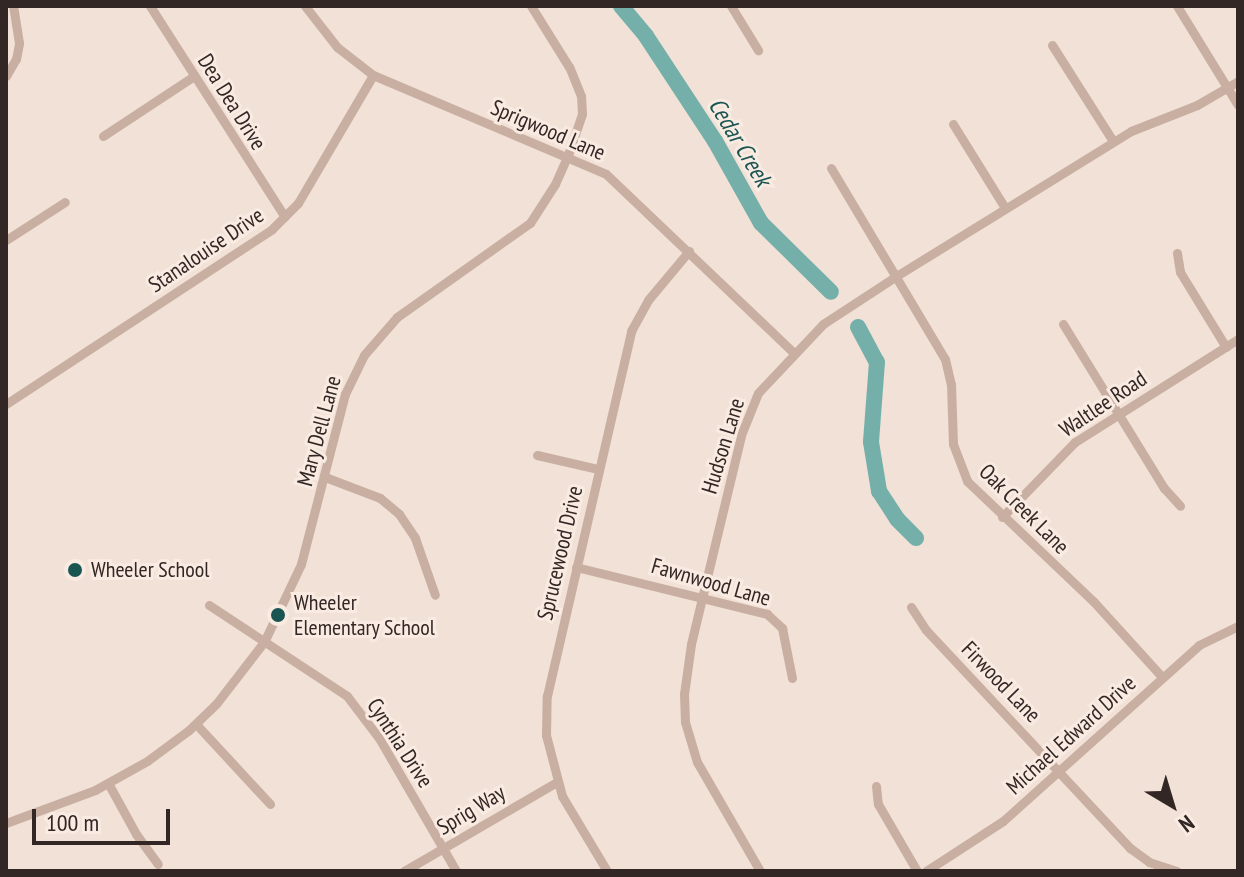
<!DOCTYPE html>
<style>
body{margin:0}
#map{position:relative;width:1244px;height:877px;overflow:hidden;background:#f1e1d6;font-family:"PT Sans Narrow",sans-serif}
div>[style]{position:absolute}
.river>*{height:16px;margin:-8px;padding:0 8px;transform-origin:8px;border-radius:8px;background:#74afa9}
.street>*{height:9px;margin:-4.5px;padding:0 4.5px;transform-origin:4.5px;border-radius:4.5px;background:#c9afa2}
.dots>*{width:22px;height:22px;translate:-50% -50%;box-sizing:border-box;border:4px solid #f9ebe2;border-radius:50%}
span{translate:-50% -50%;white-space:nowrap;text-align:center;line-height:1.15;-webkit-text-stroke:6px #f9ebe2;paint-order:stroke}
.street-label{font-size:22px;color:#332725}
.poi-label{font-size:22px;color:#332725}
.left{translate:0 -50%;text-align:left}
.water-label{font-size:24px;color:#1a5552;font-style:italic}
.frame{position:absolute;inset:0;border:8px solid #332725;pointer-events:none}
.north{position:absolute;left:1132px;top:765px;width:80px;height:80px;-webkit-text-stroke:6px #f9ebe2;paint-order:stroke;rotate:142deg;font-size:22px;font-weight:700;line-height:32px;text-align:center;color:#332725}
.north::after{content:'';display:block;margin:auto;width:28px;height:36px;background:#332725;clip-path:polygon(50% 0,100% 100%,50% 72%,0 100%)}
.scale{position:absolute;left:32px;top:809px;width:138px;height:36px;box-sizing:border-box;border:4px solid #332725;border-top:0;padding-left:10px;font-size:24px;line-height:28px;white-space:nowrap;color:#332725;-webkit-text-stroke:6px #f9ebe2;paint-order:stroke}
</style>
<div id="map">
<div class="river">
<i style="left:621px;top:6px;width:39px;rotate:50deg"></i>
<i style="left:646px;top:36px;width:126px;rotate:56.7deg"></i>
<i style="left:715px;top:141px;width:94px;rotate:60.7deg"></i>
<i style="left:761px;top:223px;width:98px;rotate:44.6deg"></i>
<i style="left:858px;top:327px;width:40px;rotate:62deg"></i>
<i style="left:877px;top:362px;width:80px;rotate:94.3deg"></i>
<i style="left:871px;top:442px;width:50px;rotate:80.7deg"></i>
<i style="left:879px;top:491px;width:33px;rotate:57deg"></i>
<i style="left:897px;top:519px;width:27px;rotate:45deg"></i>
</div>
<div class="street">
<i style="left:150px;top:6px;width:250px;rotate:57.4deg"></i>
<i style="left:305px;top:6px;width:52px;rotate:52deg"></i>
<i style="left:337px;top:47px;width:46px;rotate:37.9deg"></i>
<i style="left:373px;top:75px;width:253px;rotate:23deg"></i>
<i style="left:606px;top:174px;width:258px;rotate:43.6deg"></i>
<i style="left:731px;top:6px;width:52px;rotate:58.5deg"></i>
<i style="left:1177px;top:6px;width:116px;rotate:58.4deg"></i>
<i style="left:1052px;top:45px;width:114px;rotate:57.6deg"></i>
<i style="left:6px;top:76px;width:20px;rotate:-60deg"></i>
<i style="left:16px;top:59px;width:16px;rotate:-79deg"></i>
<i style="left:19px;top:43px;width:37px;rotate:-99deg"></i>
<i style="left:953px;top:124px;width:99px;rotate:58.2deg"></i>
<i style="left:103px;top:136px;width:109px;rotate:-33.4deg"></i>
<i style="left:831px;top:168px;width:222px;rotate:59.2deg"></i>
<i style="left:945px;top:359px;width:26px;rotate:77deg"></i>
<i style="left:951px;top:384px;width:60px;rotate:88.1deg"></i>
<i style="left:953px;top:444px;width:40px;rotate:69deg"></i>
<i style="left:967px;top:481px;width:175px;rotate:43.6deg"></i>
<i style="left:1094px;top:602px;width:101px;rotate:47.8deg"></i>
<i style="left:6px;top:240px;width:70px;rotate:-32.8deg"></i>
<i style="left:1177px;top:253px;width:19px;rotate:81deg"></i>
<i style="left:1180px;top:272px;width:88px;rotate:58.5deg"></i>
<i style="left:1063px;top:324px;width:193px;rotate:58.4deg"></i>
<i style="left:1164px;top:488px;width:24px;rotate:48deg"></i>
<i style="left:6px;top:404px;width:318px;rotate:-33.3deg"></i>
<i style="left:272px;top:229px;width:37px;rotate:-45deg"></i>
<i style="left:298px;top:203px;width:148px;rotate:-59.6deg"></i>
<i style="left:537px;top:455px;width:63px;rotate:12.9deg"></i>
<i style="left:325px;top:477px;width:59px;rotate:20.9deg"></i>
<i style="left:380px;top:498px;width:25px;rotate:40deg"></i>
<i style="left:399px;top:514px;width:29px;rotate:56deg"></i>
<i style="left:415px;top:538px;width:60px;rotate:70.7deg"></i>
<i style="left:1002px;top:517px;width:105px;rotate:-45.8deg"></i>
<i style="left:1075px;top:442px;width:193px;rotate:-32.3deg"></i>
<i style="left:576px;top:567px;width:197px;rotate:13.8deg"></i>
<i style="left:767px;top:614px;width:21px;rotate:43deg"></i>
<i style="left:782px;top:628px;width:51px;rotate:78.7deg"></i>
<i style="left:209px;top:605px;width:165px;rotate:33.4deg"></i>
<i style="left:347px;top:696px;width:53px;rotate:52.7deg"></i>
<i style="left:379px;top:738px;width:154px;rotate:59.9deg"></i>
<i style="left:911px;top:607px;width:27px;rotate:57deg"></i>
<i style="left:926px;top:630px;width:299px;rotate:46.9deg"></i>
<i style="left:1130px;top:848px;width:24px;rotate:36deg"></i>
<i style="left:1149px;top:862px;width:29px;rotate:18deg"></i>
<i style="left:196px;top:724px;width:109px;rotate:47.2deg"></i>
<i style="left:108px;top:783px;width:58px;rotate:61.2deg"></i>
<i style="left:136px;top:834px;width:37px;rotate:54deg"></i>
<i style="left:876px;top:786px;width:18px;rotate:84deg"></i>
<i style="left:878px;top:804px;width:78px;rotate:59.8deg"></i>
<i style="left:6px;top:823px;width:95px;rotate:-20.3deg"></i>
<i style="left:95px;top:790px;width:60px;rotate:-29.1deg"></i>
<i style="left:147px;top:761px;width:52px;rotate:-36.4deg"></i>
<i style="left:189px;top:730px;width:37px;rotate:-44deg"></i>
<i style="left:216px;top:704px;width:78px;rotate:-52.3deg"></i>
<i style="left:264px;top:642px;width:86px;rotate:-64.6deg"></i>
<i style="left:301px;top:564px;width:176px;rotate:-75.5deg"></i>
<i style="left:345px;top:394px;width:43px;rotate:-64deg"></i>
<i style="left:364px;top:355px;width:50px;rotate:-49deg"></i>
<i style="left:397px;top:317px;width:163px;rotate:-35.3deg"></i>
<i style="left:530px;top:223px;width:46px;rotate:-57.3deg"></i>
<i style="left:555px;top:184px;width:32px;rotate:-66deg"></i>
<i style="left:568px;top:155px;width:43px;rotate:-71.1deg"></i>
<i style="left:582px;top:114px;width:18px;rotate:-93deg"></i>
<i style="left:581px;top:96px;width:31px;rotate:-112deg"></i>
<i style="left:569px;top:67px;width:72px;rotate:-121.9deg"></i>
<i style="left:404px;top:871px;width:177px;rotate:-30.2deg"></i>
<i style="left:607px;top:871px;width:87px;rotate:-121deg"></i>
<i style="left:562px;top:796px;width:63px;rotate:-104.7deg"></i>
<i style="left:546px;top:735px;width:39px;rotate:-89deg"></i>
<i style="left:547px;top:696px;width:375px;rotate:-77deg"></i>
<i style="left:631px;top:331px;width:35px;rotate:-61deg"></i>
<i style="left:648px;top:300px;width:64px;rotate:-50.1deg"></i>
<i style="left:760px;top:871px;width:126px;rotate:-120deg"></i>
<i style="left:697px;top:762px;width:42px;rotate:-106.7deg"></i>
<i style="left:685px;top:722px;width:28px;rotate:-92deg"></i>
<i style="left:684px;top:694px;width:50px;rotate:-82deg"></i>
<i style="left:691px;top:644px;width:215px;rotate:-76.5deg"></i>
<i style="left:741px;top:435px;width:45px;rotate:-68deg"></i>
<i style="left:758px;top:393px;width:95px;rotate:-46.7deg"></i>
<i style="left:823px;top:324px;width:90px;rotate:-33.2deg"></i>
<i style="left:898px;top:275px;width:274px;rotate:-31.7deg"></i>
<i style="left:1131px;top:131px;width:71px;rotate:-21.5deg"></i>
<i style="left:1197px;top:105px;width:48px;rotate:-30.3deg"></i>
<i style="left:926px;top:871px;width:92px;rotate:-33deg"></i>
<i style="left:1003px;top:821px;width:263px;rotate:-41.9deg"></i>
<i style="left:1199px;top:645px;width:43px;rotate:-26deg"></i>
</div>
<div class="dots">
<i style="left:75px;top:570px;background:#1a5552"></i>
<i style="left:278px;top:615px;background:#1a5552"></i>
</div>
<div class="street-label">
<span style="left:232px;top:102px;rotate:58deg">Dea Dea Drive</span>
<span style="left:548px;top:130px;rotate:23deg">Sprigwood Lane</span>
<span style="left:206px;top:250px;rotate:-34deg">Stanalouise Drive</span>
<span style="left:1103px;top:404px;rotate:-34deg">Waltlee Road</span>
<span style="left:319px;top:431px;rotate:-75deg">Mary Dell Lane</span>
<span style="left:723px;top:446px;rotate:-73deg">Hudson Lane</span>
<span style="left:1024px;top:509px;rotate:45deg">Oak Creek Lane</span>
<span style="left:560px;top:553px;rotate:-77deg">Sprucewood Drive</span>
<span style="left:711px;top:582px;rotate:16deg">Fawnwood Lane</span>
<span style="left:1001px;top:682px;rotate:46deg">Firwood Lane</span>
<span style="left:1071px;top:735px;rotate:-42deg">Michael Edward Drive</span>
<span style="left:400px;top:743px;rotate:57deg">Cynthia Drive</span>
<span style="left:471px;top:810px;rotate:-31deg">Sprig Way</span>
</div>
<div class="poi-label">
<span class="left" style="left:91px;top:570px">Wheeler School</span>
<span class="left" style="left:294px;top:615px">Wheeler<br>Elementary School</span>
</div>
<div class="water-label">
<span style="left:740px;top:142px;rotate:59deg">Cedar Creek</span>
</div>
<div class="frame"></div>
<div class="north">N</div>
<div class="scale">100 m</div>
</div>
